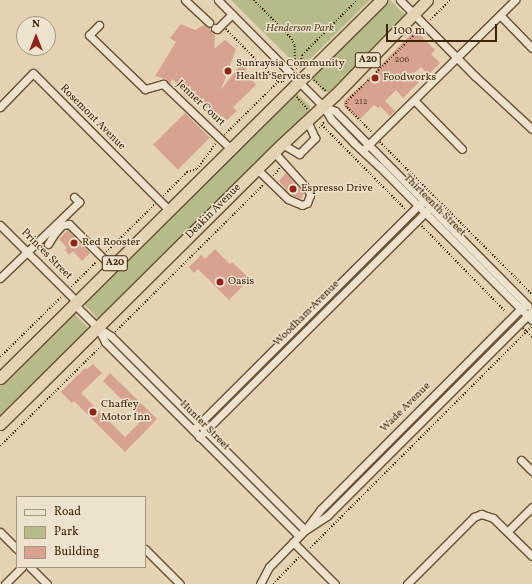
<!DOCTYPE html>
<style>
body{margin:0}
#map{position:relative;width:532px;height:584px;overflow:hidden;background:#e4d3b2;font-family:Vollkorn,serif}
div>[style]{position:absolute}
.green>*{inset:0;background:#b7bb8a}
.building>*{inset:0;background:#d7a290;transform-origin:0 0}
.path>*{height:1.5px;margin-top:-0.75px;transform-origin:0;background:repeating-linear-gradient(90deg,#3e2605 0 1px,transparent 0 3px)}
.roads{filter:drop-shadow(1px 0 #685130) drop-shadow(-1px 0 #685130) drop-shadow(0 1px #685130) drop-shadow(0 -1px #685130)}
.minor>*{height:7px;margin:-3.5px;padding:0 3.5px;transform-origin:3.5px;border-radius:3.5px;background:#ede2cd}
.highway>*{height:11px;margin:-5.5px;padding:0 5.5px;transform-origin:5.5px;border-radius:5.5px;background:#e4d3b2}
.dots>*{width:11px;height:11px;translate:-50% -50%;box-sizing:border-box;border:2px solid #ede2cd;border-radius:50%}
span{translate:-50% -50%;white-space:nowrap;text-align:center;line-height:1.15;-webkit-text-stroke:3px #ede2cd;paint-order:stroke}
.number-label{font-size:9px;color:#644528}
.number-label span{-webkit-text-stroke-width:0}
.shield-label span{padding:1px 3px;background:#ede2cd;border:1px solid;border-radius:3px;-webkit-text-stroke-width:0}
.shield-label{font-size:10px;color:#3e2605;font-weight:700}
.park-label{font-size:11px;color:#5c4b26;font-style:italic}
.poi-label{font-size:11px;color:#3e2605}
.left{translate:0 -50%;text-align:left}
.street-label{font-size:11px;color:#3e2605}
.legend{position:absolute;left:16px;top:496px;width:130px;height:72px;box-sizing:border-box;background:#ede2cd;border:1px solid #a7977d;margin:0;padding:5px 7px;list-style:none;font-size:12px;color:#3e2605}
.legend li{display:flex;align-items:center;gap:8px;height:20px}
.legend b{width:20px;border:1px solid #a7977d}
.north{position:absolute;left:16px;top:16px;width:40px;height:40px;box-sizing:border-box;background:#ede2cd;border:1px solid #a7977d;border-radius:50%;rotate:0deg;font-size:11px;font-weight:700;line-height:16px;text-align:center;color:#3e2605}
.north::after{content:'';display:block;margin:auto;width:14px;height:18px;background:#8f2418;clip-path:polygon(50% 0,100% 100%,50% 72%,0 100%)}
.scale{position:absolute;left:386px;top:24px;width:111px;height:18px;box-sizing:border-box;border:2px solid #3e2605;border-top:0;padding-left:5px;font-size:12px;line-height:14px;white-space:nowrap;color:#3e2605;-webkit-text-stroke:3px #ede2cd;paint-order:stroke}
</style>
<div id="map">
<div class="green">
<i style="clip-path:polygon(231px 0,370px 0,300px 69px)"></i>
<i style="clip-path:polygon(387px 0,390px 0,404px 14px,404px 16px,329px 92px,324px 92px,311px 79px,313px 74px)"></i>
<i style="clip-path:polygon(295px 92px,310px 106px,310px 110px,101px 318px,97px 318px,83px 303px)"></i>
<i style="clip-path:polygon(71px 313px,74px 313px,89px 329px,0 418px,0 384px)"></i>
</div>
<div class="building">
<i style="clip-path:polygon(181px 24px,195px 30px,204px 25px,210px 27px,211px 31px,215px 33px,214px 49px,225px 40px,236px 49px,221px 90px,244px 60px,249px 64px,245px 70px,256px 85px,233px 107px,237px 111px,227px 120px,199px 103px,196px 104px,182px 93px,185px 90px,172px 79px,170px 84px,165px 79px,155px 76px,176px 42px,170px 38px)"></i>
<i style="clip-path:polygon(415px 30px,435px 50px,431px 54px,440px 63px,428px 75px,421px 67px,412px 75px,419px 82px,403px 98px,396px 90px,385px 101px,395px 111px,390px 116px,380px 106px,378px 108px,374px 105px,360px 119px,355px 114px,354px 116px,344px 106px,344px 101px,377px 71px,376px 70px)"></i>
<i style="left:185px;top:113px;width:35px;height:45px;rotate:45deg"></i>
<i style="clip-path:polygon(286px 173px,304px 193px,301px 199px,291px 195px,279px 181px)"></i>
<i style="clip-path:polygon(68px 230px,90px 253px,82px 261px,73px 251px,69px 255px,65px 250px,67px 248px,59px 239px)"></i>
<i style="clip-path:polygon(215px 249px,230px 264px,232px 262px,250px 279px,229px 300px,198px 269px,194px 273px,189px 267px,201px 255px,205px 259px)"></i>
<i style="clip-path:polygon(93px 364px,102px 373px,81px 393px,125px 437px,142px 420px,103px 381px,110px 373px,157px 419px,125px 452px,74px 401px,72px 403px,61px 392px,85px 368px,87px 369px)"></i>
</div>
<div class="path">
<i style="left:254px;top:0;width:54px;rotate:45.7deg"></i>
<i style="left:292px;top:39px;width:8px;rotate:67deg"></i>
<i style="left:295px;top:46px;width:14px;rotate:90deg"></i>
<i style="left:295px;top:60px;width:10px;rotate:45deg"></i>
<i style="left:430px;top:20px;width:28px;rotate:-45deg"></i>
<i style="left:226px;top:29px;width:74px;rotate:45.5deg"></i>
<i style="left:296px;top:69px;width:6px;rotate:-45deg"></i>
<i style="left:300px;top:65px;width:10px;rotate:-79deg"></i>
<i style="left:302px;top:55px;width:78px;rotate:-45deg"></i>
<i style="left:314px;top:80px;width:16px;rotate:43deg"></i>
<i style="left:297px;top:97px;width:16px;rotate:50deg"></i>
<i style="left:322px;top:125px;width:118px;rotate:45.3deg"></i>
<i style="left:319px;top:128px;width:8px;rotate:-50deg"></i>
<i style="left:371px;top:132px;width:35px;rotate:-135deg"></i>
<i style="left:346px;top:107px;width:5px;rotate:-90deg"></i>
<i style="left:346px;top:102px;width:104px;rotate:-44.6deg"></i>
<i style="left:224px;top:135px;width:76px;rotate:-44.5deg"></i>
<i style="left:278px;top:82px;width:5px"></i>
<i style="left:283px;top:82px;width:4px;rotate:-45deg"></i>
<i style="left:380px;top:142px;width:215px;rotate:45deg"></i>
<i style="left:273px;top:176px;width:11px;rotate:-49deg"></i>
<i style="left:163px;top:196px;width:34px;rotate:-45deg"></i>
<i style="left:187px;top:172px;width:10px;rotate:-17deg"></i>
<i style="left:197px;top:169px;width:32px;rotate:-54deg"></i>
<i style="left:422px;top:226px;width:120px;rotate:45.7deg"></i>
<i style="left:106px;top:252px;width:69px;rotate:-44.4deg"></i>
<i style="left:71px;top:287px;width:35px;rotate:-45deg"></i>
<i style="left:523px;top:328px;width:13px;rotate:45deg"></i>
<i style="left:115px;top:332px;width:209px;rotate:-44.8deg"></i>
<i style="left:0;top:357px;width:86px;rotate:-44.5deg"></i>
<i style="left:0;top:446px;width:141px;rotate:-44.7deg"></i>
<i style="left:310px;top:548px;width:313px;rotate:-45deg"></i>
<i style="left:273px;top:584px;width:37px;rotate:-46deg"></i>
</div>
<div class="roads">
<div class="minor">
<i style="left:185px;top:0;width:33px;rotate:43deg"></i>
<i style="left:218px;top:0;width:149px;rotate:45.3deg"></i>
<i style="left:323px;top:106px;width:15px;rotate:58deg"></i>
<i style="left:331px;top:119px;width:33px;rotate:46deg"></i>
<i style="left:354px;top:143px;width:34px;rotate:43deg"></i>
<i style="left:379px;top:166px;width:217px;rotate:45.2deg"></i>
<i style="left:400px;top:0;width:107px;rotate:45.4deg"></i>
<i style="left:475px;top:76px;width:78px;rotate:42.9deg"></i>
<i style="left:500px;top:15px;width:46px;rotate:45.9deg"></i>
<i style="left:99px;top:25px;width:14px;rotate:135deg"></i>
<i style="left:89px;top:35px;width:78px;rotate:44deg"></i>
<i style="left:145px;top:89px;width:19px;rotate:-16deg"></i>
<i style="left:163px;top:84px;width:94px;rotate:43.7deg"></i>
<i style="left:215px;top:28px;width:2px;rotate:27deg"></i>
<i style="left:217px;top:29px;width:21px;rotate:-45deg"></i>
<i style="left:415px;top:101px;width:67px;rotate:45.6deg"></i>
<i style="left:323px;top:106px;width:13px;rotate:23deg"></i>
<i style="left:335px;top:111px;width:274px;rotate:45.3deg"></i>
<i style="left:0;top:107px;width:47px;rotate:-45.9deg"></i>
<i style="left:33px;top:73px;width:193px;rotate:45.2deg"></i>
<i style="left:282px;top:144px;width:20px;rotate:30deg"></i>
<i style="left:299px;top:154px;width:23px;rotate:-45deg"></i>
<i style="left:315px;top:138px;width:19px;rotate:-115deg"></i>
<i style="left:365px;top:148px;width:211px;rotate:-44.6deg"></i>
<i style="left:257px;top:169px;width:43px;rotate:44.1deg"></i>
<i style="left:288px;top:199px;width:15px;rotate:23deg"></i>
<i style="left:302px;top:205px;width:5px;rotate:-22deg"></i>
<i style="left:307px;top:203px;width:9px;rotate:-69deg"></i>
<i style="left:310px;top:195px;width:4px;rotate:-104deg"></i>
<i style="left:309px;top:191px;width:52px;rotate:-131.9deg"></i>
<i style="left:0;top:225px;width:109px;rotate:45deg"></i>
<i style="left:48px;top:244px;width:13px;rotate:-58deg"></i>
<i style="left:55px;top:233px;width:11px;rotate:-49deg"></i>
<i style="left:62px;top:225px;width:7px;rotate:-8deg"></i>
<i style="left:69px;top:224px;width:61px;rotate:45deg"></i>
<i style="left:0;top:278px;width:110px;rotate:-43.9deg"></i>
<i style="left:79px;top:202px;width:7px;rotate:-135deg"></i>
<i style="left:74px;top:304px;width:33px;rotate:45deg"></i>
<i style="left:97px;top:327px;width:17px;rotate:33deg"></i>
<i style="left:111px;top:336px;width:274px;rotate:45deg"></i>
<i style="left:98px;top:328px;width:16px;rotate:63deg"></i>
<i style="left:105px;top:342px;width:274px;rotate:45deg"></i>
<i style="left:193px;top:430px;width:325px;rotate:-44.9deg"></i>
<i style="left:199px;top:437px;width:325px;rotate:-44.8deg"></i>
<i style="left:521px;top:460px;width:16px;rotate:45deg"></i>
<i style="left:307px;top:529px;width:24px;rotate:-33deg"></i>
<i style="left:327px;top:516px;width:290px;rotate:-45deg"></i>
<i style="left:508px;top:531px;width:34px;rotate:-45deg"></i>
<i style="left:0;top:532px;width:24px;rotate:45deg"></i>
<i style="left:293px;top:542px;width:59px;rotate:45deg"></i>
<i style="left:145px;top:549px;width:49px;rotate:45deg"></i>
<i style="left:30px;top:567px;width:24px;rotate:45deg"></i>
<i style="left:5px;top:584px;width:24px;rotate:-45deg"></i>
<i style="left:260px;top:584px;width:19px;rotate:-62deg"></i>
<i style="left:269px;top:567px;width:52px;rotate:-45.8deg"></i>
<i style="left:305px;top:530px;width:26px;rotate:-53deg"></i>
<i style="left:321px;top:509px;width:289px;rotate:-45.1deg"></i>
<i style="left:407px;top:584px;width:95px;rotate:-45deg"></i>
<i style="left:474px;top:517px;width:8px;rotate:-23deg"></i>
<i style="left:481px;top:514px;width:13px;rotate:18deg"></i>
<i style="left:493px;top:518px;width:54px;rotate:44.3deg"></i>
</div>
<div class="highway">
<i style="left:0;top:378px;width:537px;rotate:-44.77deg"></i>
<i style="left:0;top:424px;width:397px;rotate:-44.8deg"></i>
<i style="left:282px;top:144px;width:72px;rotate:-42.8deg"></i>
<i style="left:335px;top:95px;width:132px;rotate:-45.9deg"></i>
</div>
</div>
<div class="dots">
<i style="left:228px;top:71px;background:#8f2418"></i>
<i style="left:375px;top:78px;background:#8f2418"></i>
<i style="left:293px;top:189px;background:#8f2418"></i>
<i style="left:74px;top:243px;background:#8f2418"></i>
<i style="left:220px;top:282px;background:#8f2418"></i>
<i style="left:93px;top:412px;background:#8f2418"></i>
</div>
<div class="number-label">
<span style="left:402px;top:60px">206</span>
<span style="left:361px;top:102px">212</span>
</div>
<div class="shield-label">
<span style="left:368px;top:60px">A20</span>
<span style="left:115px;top:263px">A20</span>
</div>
<div class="park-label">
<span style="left:300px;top:29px">Henderson Park</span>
</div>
<div class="poi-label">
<span class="left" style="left:236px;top:71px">Sunraysia Community<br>Health Services</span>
<span class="left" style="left:383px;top:78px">Foodworks</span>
<span class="left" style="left:301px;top:189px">Espresso Drive</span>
<span class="left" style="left:82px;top:243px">Red Rooster</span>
<span class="left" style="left:228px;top:282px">Oasis</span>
<span class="left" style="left:101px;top:412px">Chaffey<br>Motor Inn</span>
</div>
<div class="street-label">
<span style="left:200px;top:104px;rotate:43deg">Jenner Court</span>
<span style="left:92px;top:118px;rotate:45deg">Rosemont Avenue</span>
<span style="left:434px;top:206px;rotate:45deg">Thirteenth Street</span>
<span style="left:214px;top:212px;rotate:-45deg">Deakin Avenue</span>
<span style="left:46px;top:255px;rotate:45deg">Princes Street</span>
<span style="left:307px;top:314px;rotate:-45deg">Woodham Avenue</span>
<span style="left:406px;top:408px;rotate:-45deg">Wade Avenue</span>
<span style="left:204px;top:426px;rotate:45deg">Hunter Street</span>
</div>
<ul class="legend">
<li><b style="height:5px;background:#ede2cd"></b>Road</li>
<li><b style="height:11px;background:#b7bb8a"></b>Park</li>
<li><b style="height:11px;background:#d7a290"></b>Building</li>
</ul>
<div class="north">N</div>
<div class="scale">100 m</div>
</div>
